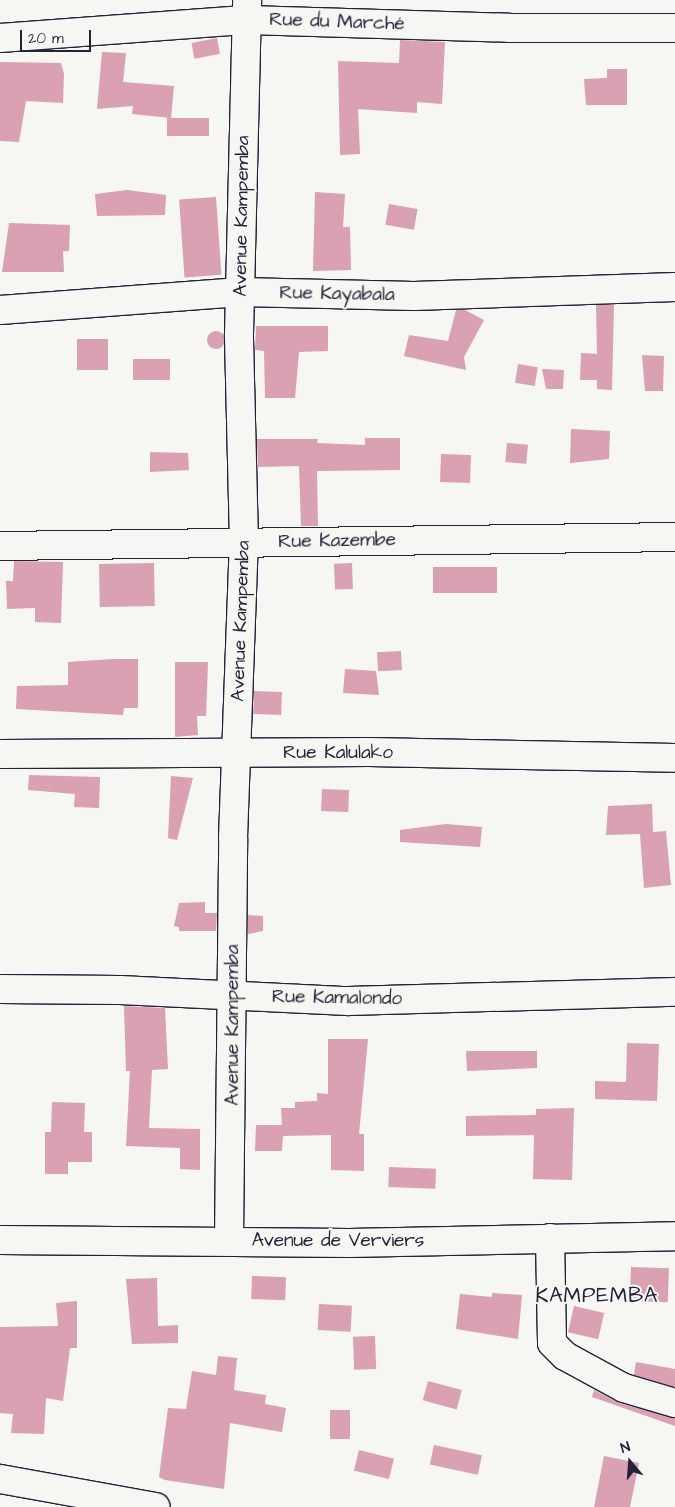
<!DOCTYPE html>
<meta charset="utf-8">
<style>
body{margin:0}
#map{position:relative;width:675px;height:1507px;overflow:hidden;background:#f6f6f2;font-family:"Architects Daughter",sans-serif}
div>[style]{position:absolute}
.building>*{inset:0;background:#d9a1b2;transform-origin:0 0}
.round{border-radius:50%}
.roads{filter:drop-shadow(1px 0 #22223b) drop-shadow(-1px 0 #22223b) drop-shadow(0 1px #22223b) drop-shadow(0 -1px #22223b)}
.minor>*{height:28px;margin:-14px;padding:0 14px;transform-origin:14px;border-radius:14px;background:#f6f6f2}
span{translate:-50% -50%;white-space:nowrap;text-align:center;line-height:1.15;-webkit-text-stroke:4px #f6f6f2;paint-order:stroke}
.street-label{font-size:19px;color:#22223b}
.quarter-label{font-size:21px;color:#22223b;letter-spacing:1px}
.north{position:absolute;left:605px;top:1437px;width:50px;height:50px;-webkit-text-stroke:4px #f6f6f2;paint-order:stroke;rotate:342deg;font-size:14px;font-weight:700;line-height:20px;text-align:center;color:#22223b}
.north::after{content:'';display:block;margin:auto;width:18px;height:22px;background:#22223b;clip-path:polygon(50% 0,100% 100%,50% 72%,0 100%)}
.scale{position:absolute;left:20px;top:30px;width:71px;height:22px;box-sizing:border-box;border:2px solid #22223b;border-top:0;padding-left:6px;font-size:15px;line-height:18px;white-space:nowrap;color:#22223b;-webkit-text-stroke:4px #f6f6f2;paint-order:stroke}
</style>
<div id="map">
<div class="building">
<i style="left:217px;top:38px;width:16px;height:26px;rotate:79deg"></i>
<i style="clip-path:polygon(400px 40px,445px 42px,442px 104px,417px 102px,417px 113px,358px 109px,360px 154px,340px 155px,338px 61px,399px 63px)"></i>
<i style="clip-path:polygon(102px 52px,126px 53px,123px 82px,174px 86px,171px 118px,132px 114px,133px 106px,97px 109px)"></i>
<i style="clip-path:polygon(0 62px,61px 63px,64px 74px,63px 103px,26px 101px,19px 142px,0 141px)"></i>
<i style="clip-path:polygon(607px 69px,627px 69px,627px 105px,586px 105px,584px 79px,607px 78px)"></i>
<i style="left:209px;top:118px;width:18px;height:42px;rotate:90deg"></i>
<i style="clip-path:polygon(127px 190px,166px 195px,165px 215px,97px 216px,95px 194px)"></i>
<i style="clip-path:polygon(315px 192px,345px 194px,343px 227px,350px 227px,351px 270px,313px 271px)"></i>
<i style="left:216px;top:197px;width:78px;height:37px;rotate:86deg"></i>
<i style="left:389px;top:204px;width:29px;height:21px;rotate:10deg"></i>
<i style="clip-path:polygon(9px 223px,70px 225px,69px 251px,63px 251px,64px 272px,2px 272px)"></i>
<i style="clip-path:polygon(596px 305px,614px 305px,612px 390px,597px 389px,597px 380px,580px 380px,581px 353px,597px 354px)"></i>
<i style="clip-path:polygon(456px 310px,465px 310px,484px 320px,464px 357px,466px 370px,404px 356px,409px 335px,448px 341px)"></i>
<i style="clip-path:polygon(256px 326px,328px 326px,328px 351px,299px 352px,295px 398px,265px 398px,264px 351px,255px 350px)"></i>
<i class="round" style="left:207px;top:331px;width:18px;height:18px"></i>
<i style="left:77px;top:339px;width:31px;height:31px"></i>
<i style="clip-path:polygon(642px 355px,664px 356px,663px 391px,645px 391px)"></i>
<i style="left:133px;top:359px;width:37px;height:21px"></i>
<i style="left:518px;top:364px;width:20px;height:19px;rotate:9deg"></i>
<i style="clip-path:polygon(542px 369px,564px 370px,563px 389px,546px 389px)"></i>
<i style="clip-path:polygon(571px 429px,610px 431px,609px 459px,570px 463px)"></i>
<i style="clip-path:polygon(365px 438px,400px 438px,400px 470px,317px 471px,318px 526px,301px 526px,299px 466px,258px 467px,257px 439px,318px 439px,317px 443px,365px 445px)"></i>
<i style="left:507px;top:443px;width:21px;height:19px;rotate:5deg"></i>
<i style="clip-path:polygon(150px 452px,188px 453px,189px 470px,150px 472px)"></i>
<i style="left:441px;top:454px;width:30px;height:28px;rotate:2deg"></i>
<i style="clip-path:polygon(14px 561px,63px 562px,61px 623px,35px 622px,35px 608px,7px 609px,6px 581px,13px 581px)"></i>
<i style="left:154px;top:563px;width:43px;height:55px;rotate:89deg"></i>
<i style="left:352px;top:563px;width:26px;height:18px;rotate:88deg"></i>
<i style="left:433px;top:567px;width:64px;height:26px"></i>
<i style="left:401px;top:651px;width:19px;height:24px;rotate:87deg"></i>
<i style="clip-path:polygon(113px 659px,138px 659px,138px 708px,124px 708px,123px 715px,16px 709px,17px 686px,68px 685px,68px 662px)"></i>
<i style="clip-path:polygon(175px 662px,208px 662px,206px 716px,197px 716px,198px 735px,175px 737px)"></i>
<i style="clip-path:polygon(345px 669px,376px 671px,379px 695px,343px 693px)"></i>
<i style="left:254px;top:691px;width:28px;height:23px;rotate:2deg"></i>
<i style="clip-path:polygon(29px 775px,100px 777px,99px 808px,74px 807px,75px 794px,28px 790px)"></i>
<i style="clip-path:polygon(171px 776px,193px 778px,177px 840px,168px 838px)"></i>
<i style="left:322px;top:789px;width:27px;height:22px;rotate:2deg"></i>
<i style="clip-path:polygon(652px 804px,653px 832px,666px 831px,671px 885px,644px 888px,640px 834px,606px 835px,608px 806px)"></i>
<i style="clip-path:polygon(446px 824px,482px 827px,480px 847px,400px 842px,400px 830px)"></i>
<i style="clip-path:polygon(205px 902px,205px 913px,217px 913px,216px 931px,179px 931px,179px 927px,174px 926px,179px 903px)"></i>
<i style="clip-path:polygon(248px 915px,263px 916px,263px 931px,248px 934px)"></i>
<i style="clip-path:polygon(124px 1006px,165px 1008px,168px 1069px,152px 1070px,149px 1128px,200px 1129px,200px 1170px,180px 1169px,180px 1148px,126px 1146px,130px 1071px,126px 1071px)"></i>
<i style="clip-path:polygon(328px 1039px,368px 1039px,359px 1134px,364px 1134px,364px 1171px,331px 1170px,331px 1135px,283px 1136px,282px 1151px,255px 1151px,256px 1125px,282px 1125px,281px 1108px,295px 1108px,295px 1102px,317px 1101px,317px 1093px,328px 1094px)"></i>
<i style="clip-path:polygon(627px 1043px,659px 1044px,657px 1101px,595px 1099px,595px 1081px,626px 1082px)"></i>
<i style="clip-path:polygon(466px 1051px,537px 1051px,537px 1068px,467px 1071px)"></i>
<i style="clip-path:polygon(52px 1102px,85px 1103px,84px 1132px,92px 1132px,92px 1162px,68px 1162px,68px 1174px,45px 1174px,45px 1132px,51px 1132px)"></i>
<i style="clip-path:polygon(574px 1108px,572px 1180px,533px 1179px,534px 1135px,466px 1136px,466px 1116px,536px 1115px,536px 1109px)"></i>
<i style="left:389px;top:1167px;width:47px;height:20px;rotate:2deg"></i>
<i style="left:631px;top:1267px;width:38px;height:34px;rotate:2deg"></i>
<i style="left:252px;top:1276px;width:34px;height:23px;rotate:2deg"></i>
<i style="clip-path:polygon(157px 1278px,158px 1326px,178px 1325px,178px 1343px,132px 1344px,126px 1279px)"></i>
<i style="clip-path:polygon(492px 1293px,522px 1295px,518px 1339px,456px 1329px,460px 1294px,492px 1297px)"></i>
<i style="clip-path:polygon(77px 1301px,77px 1348px,70px 1348px,63px 1401px,46px 1398px,44px 1434px,11px 1433px,13px 1414px,0 1413px,0 1327px,58px 1326px,56px 1303px)"></i>
<i style="left:319px;top:1304px;width:33px;height:26px;rotate:3deg"></i>
<i style="left:574px;top:1306px;width:31px;height:27px;rotate:13deg"></i>
<i style="left:375px;top:1336px;width:33px;height:22px;rotate:88deg"></i>
<i style="clip-path:polygon(218px 1356px,237px 1358px,234px 1390px,266px 1395px,265px 1404px,286px 1408px,282px 1432px,230px 1423px,224px 1489px,165px 1480px,159px 1477px,168px 1408px,186px 1409px,192px 1371px,216px 1375px)"></i>
<i style="clip-path:polygon(636px 1362px,675px 1369px,675px 1387px,634px 1375px)"></i>
<i style="left:428px;top:1381px;width:35px;height:20px;rotate:15deg"></i>
<i style="clip-path:polygon(594px 1390px,619px 1403px,675px 1418px,675px 1426px,592px 1397px)"></i>
<i style="left:330px;top:1410px;width:20px;height:29px"></i>
<i style="left:434px;top:1445px;width:49px;height:20px;rotate:12deg"></i>
<i style="left:359px;top:1450px;width:36px;height:21px;rotate:14deg"></i>
<i style="clip-path:polygon(604px 1456px,639px 1463px,630px 1507px,594px 1507px)"></i>
</div>
<div class="roads">
<div class="minor">
<i style="left:0;top:38px;width:248px;rotate:-4.2deg"></i>
<i style="left:247px;top:20px;width:262px;rotate:1.7deg"></i>
<i style="left:509px;top:28px;width:166px"></i>
<i style="left:0;top:310px;width:241px;rotate:-4.3deg"></i>
<i style="left:240px;top:292px;width:174px;rotate:1.3deg"></i>
<i style="left:414px;top:296px;width:261px;rotate:-2deg"></i>
<i style="left:0;top:546px;width:675px;rotate:-0.76deg"></i>
<i style="left:0;top:754px;width:369px;rotate:-0.3deg"></i>
<i style="left:369px;top:752px;width:306px;rotate:1.1deg"></i>
<i style="left:0;top:989px;width:120px;rotate:0.5deg"></i>
<i style="left:120px;top:990px;width:228px;rotate:2.8deg"></i>
<i style="left:348px;top:1001px;width:327px;rotate:-1.6deg"></i>
<i style="left:550px;top:1238px;width:105px;rotate:88.9deg"></i>
<i style="left:552px;top:1343px;width:18px;rotate:45deg"></i>
<i style="left:565px;top:1356px;width:67px;rotate:28.5deg"></i>
<i style="left:624px;top:1388px;width:53px;rotate:16.4deg"></i>
<i style="left:0;top:1240px;width:349px;rotate:0.5deg"></i>
<i style="left:349px;top:1243px;width:326px;rotate:-1.2deg"></i>
<i style="left:229px;top:1241px;width:403px;rotate:-89.4deg"></i>
<i style="left:233px;top:838px;width:295px;rotate:-87.9deg"></i>
<i style="left:244px;top:543px;width:209px;rotate:-91.4deg"></i>
<i style="left:239px;top:334px;width:334px;rotate:-88.6deg"></i>
<i style="left:0;top:1479px;width:158px;rotate:10.2deg"></i>
</div>
</div>
<div class="street-label">
<span style="left:337px;top:22px;rotate:2deg">Rue du Marché</span>
<span style="left:242px;top:216px;rotate:-89deg">Avenue Kampemba</span>
<span style="left:337px;top:294px;rotate:1deg">Rue Kayabala</span>
<span style="left:337px;top:541px;rotate:-1deg">Rue Kazembe</span>
<span style="left:241px;top:621px;rotate:-88deg">Avenue Kampemba</span>
<span style="left:338px;top:753px">Rue Kalulako</span>
<span style="left:337px;top:998px;rotate:1deg">Rue Kamalondo</span>
<span style="left:233px;top:1025px;rotate:-90deg">Avenue Kampemba</span>
<span style="left:338px;top:1241px">Avenue de Verviers</span>
</div>
<div class="quarter-label">
<span style="left:597px;top:1296px">KAMPEMBA</span>
</div>
<div class="north">N</div>
<div class="scale">20 m</div>
</div>
